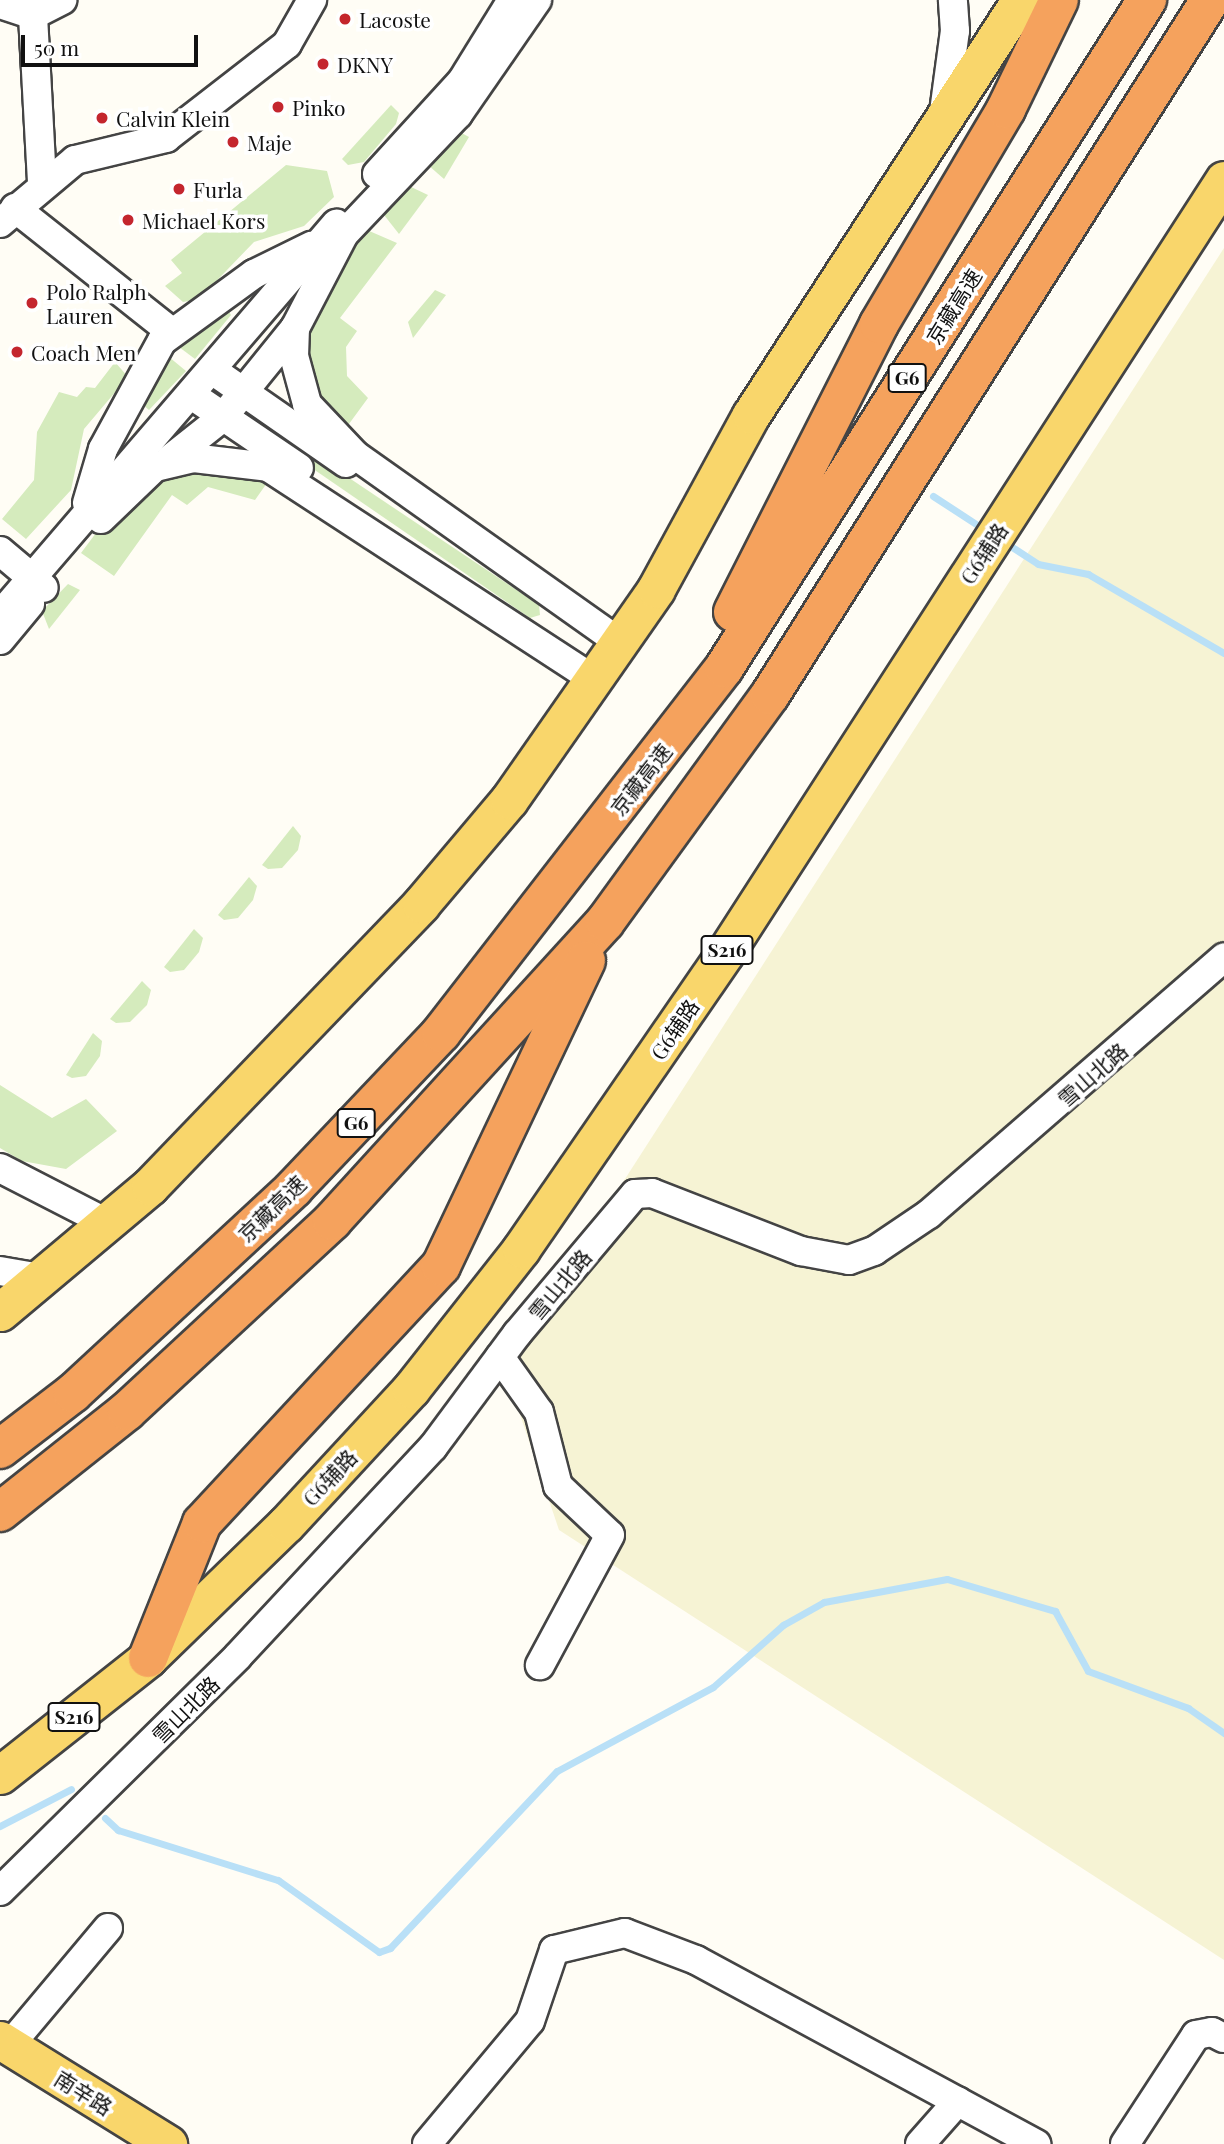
<!DOCTYPE html>
<meta charset="utf-8">
<style>
body{margin:0}
#map{position:relative;width:1224px;height:2144px;overflow:hidden;background:#fffdf5;font-family:"Playfair Display","Noto Sans SC",serif}
div>[style]{position:absolute}
.farmland>*{inset:0;background:#f6f3d4}
.green>*{inset:0;background:#d5ebbd}
.stream>*{height:7px;margin:-3.5px;padding:0 3.5px;transform-origin:3.5px;border-radius:3.5px;background:#b9e0f7}
.roads{filter:drop-shadow(2px 0 #444) drop-shadow(-2px 0 #444) drop-shadow(0 2px #444) drop-shadow(0 -2px #444)}
.minor>*{height:28px;margin:-14px;padding:0 14px;transform-origin:14px;border-radius:14px;background:#fff}
.major>*{height:37px;margin:-18.5px;padding:0 18.5px;transform-origin:18.5px;border-radius:18.5px;background:#f9d66b}
.highway>*{height:38px;margin:-19px;padding:0 19px;transform-origin:19px;border-radius:19px;background:#f5a25d}
.dots>*{width:19px;height:19px;translate:-50% -50%;box-sizing:border-box;border:4px solid #fff;border-radius:50%}
span{translate:-50% -50%;white-space:nowrap;text-align:center;line-height:1.15;-webkit-text-stroke:7px #fff;paint-order:stroke}
.shield-label span{padding:2px 5px;background:#fff;border:2px solid;border-radius:5px;-webkit-text-stroke-width:0}
.shield-label{font-size:19px;color:#111;font-weight:700}
.poi-label{font-size:21px;color:#111}
.left{translate:0 -50%;text-align:left}
.street-label{font-size:21px;color:#111}
.scale{position:absolute;left:21px;top:35px;width:177px;height:32px;box-sizing:border-box;border:4px solid #111;border-top:0;padding-left:9px;font-size:21px;line-height:24px;white-space:nowrap;color:#111;-webkit-text-stroke:5px #fff;paint-order:stroke}
</style>
<div id="map">
<div class="farmland">
<i style="clip-path:polygon(1224px 248px,1224px 1960px,559px 1530px,504px 1367px)"></i>
</div>
<div class="green">
<i style="clip-path:polygon(391px 105px,399px 113px,396px 124px,364px 162px,348px 165px,342px 159px)"></i>
<i style="clip-path:polygon(456px 130px,469px 137px,444px 179px,428px 165px)"></i>
<i style="clip-path:polygon(286px 165px,327px 171px,334px 197px,304px 226px,254px 242px,199px 299px,183px 302px,165px 286px,182px 273px,171px 260px)"></i>
<i style="clip-path:polygon(409px 186px,428px 195px,399px 234px,384px 215px)"></i>
<i style="clip-path:polygon(367px 230px,397px 243px,340px 318px,357px 331px,346px 347px,347px 376px,368px 398px,346px 428px,315px 398px,306px 373px,306px 341px,316px 304px,350px 243px)"></i>
<i style="clip-path:polygon(435px 290px,446px 295px,413px 338px,408px 322px)"></i>
<i style="clip-path:polygon(228px 310px,231px 315px,195px 359px,171px 341px)"></i>
<i style="clip-path:polygon(163px 352px,186px 371px,149px 410px,142px 404px)"></i>
<i style="clip-path:polygon(115px 362px,128px 377px,84px 429px,71px 490px,26px 539px,2px 519px,34px 480px,37px 432px,59px 392px,77px 397px,86px 387px,95px 388px)"></i>
<i style="clip-path:polygon(246px 409px,539px 605px,540px 615px,530px 618px,239px 418px)"></i>
<i style="clip-path:polygon(182px 470px,274px 473px,255px 500px,208px 487px,187px 505px,172px 495px,114px 576px,81px 553px,105px 521px,154px 481px)"></i>
<i style="clip-path:polygon(68px 584px,80px 590px,49px 629px,42px 611px)"></i>
<i style="clip-path:polygon(293px 826px,301px 836px,298px 850px,282px 868px,268px 869px,262px 865px)"></i>
<i style="clip-path:polygon(249px 877px,257px 886px,253px 900px,238px 918px,224px 920px,218px 915px)"></i>
<i style="clip-path:polygon(194px 929px,203px 938px,199px 952px,184px 970px,170px 972px,164px 967px)"></i>
<i style="clip-path:polygon(142px 981px,151px 990px,147px 1005px,130px 1022px,116px 1023px,110px 1019px)"></i>
<i style="clip-path:polygon(93px 1033px,102px 1041px,100px 1056px,86px 1076px,72px 1078px,66px 1075px)"></i>
<i style="clip-path:polygon(0 1085px,52px 1118px,86px 1099px,117px 1131px,66px 1169px,22px 1161px,0 1148px)"></i>
</div>
<div class="stream">
<i style="left:933px;top:496px;width:51px;rotate:33.1deg"></i>
<i style="left:1012px;top:547px;width:31px;rotate:33deg"></i>
<i style="left:1038px;top:564px;width:51px;rotate:11.3deg"></i>
<i style="left:1088px;top:574px;width:157px;rotate:30.2deg"></i>
<i style="left:105px;top:1818px;width:18px;rotate:43deg"></i>
<i style="left:118px;top:1830px;width:168px;rotate:17.4deg"></i>
<i style="left:278px;top:1880px;width:124px;rotate:35.5deg"></i>
<i style="left:379px;top:1952px;width:12px;rotate:-20deg"></i>
<i style="left:390px;top:1948px;width:243px;rotate:-46.7deg"></i>
<i style="left:557px;top:1771px;width:177px;rotate:-28.3deg"></i>
<i style="left:713px;top:1687px;width:94px;rotate:-41.5deg"></i>
<i style="left:783px;top:1625px;width:47px;rotate:-29.3deg"></i>
<i style="left:824px;top:1602px;width:125px;rotate:-10.6deg"></i>
<i style="left:947px;top:1579px;width:113px;rotate:16.5deg"></i>
<i style="left:1055px;top:1611px;width:68px;rotate:61.2deg"></i>
<i style="left:1088px;top:1671px;width:107px;rotate:20.3deg"></i>
<i style="left:1188px;top:1708px;width:44px;rotate:34.8deg"></i>
<i style="left:0;top:1826px;width:80px;rotate:-27.5deg"></i>
</div>
<div class="roads">
<div class="minor">
<i style="left:537px;top:0;width:139px;rotate:124.7deg"></i>
<i style="left:458px;top:114px;width:166px;rotate:133.5deg"></i>
<i style="left:344px;top:234px;width:106px;rotate:117.5deg"></i>
<i style="left:295px;top:328px;width:28px;rotate:92deg"></i>
<i style="left:294px;top:356px;width:50px;rotate:74.8deg"></i>
<i style="left:307px;top:404px;width:70px;rotate:46.7deg"></i>
<i style="left:355px;top:455px;width:326px;rotate:35.3deg"></i>
<i style="left:0;top:4px;width:35px;rotate:18deg"></i>
<i style="left:944px;top:112px;width:82px;rotate:-82.3deg"></i>
<i style="left:955px;top:31px;width:31px;rotate:-94deg"></i>
<i style="left:377px;top:174px;width:126px;rotate:-47.6deg"></i>
<i style="left:462px;top:81px;width:95px;rotate:-58.3deg"></i>
<i style="left:42px;top:182px;width:167px;rotate:-93.1deg"></i>
<i style="left:33px;top:15px;width:33px;rotate:-27deg"></i>
<i style="left:15px;top:208px;width:198px;rotate:38.4deg"></i>
<i style="left:0;top:223px;width:98px;rotate:-40deg"></i>
<i style="left:75px;top:160px;width:94px;rotate:-13.6deg"></i>
<i style="left:166px;top:138px;width:153px;rotate:-37.8deg"></i>
<i style="left:287px;top:44px;width:51px;rotate:-60.4deg"></i>
<i style="left:212px;top:370px;width:163px;rotate:34.8deg"></i>
<i style="left:193px;top:396px;width:128px;rotate:34.2deg"></i>
<i style="left:170px;top:459px;width:68px;rotate:-38.4deg"></i>
<i style="left:223px;top:417px;width:114px;rotate:-51deg"></i>
<i style="left:87px;top:503px;width:56px;rotate:-73.5deg"></i>
<i style="left:103px;top:449px;width:123px;rotate:-61.4deg"></i>
<i style="left:162px;top:341px;width:114px;rotate:-36.1deg"></i>
<i style="left:254px;top:274px;width:64px;rotate:-26.2deg"></i>
<i style="left:101px;top:519px;width:75px;rotate:-43.9deg"></i>
<i style="left:155px;top:467px;width:39px;rotate:-13deg"></i>
<i style="left:193px;top:458px;width:76px;rotate:6.8deg"></i>
<i style="left:268px;top:467px;width:390px;rotate:33.1deg"></i>
<i style="left:0;top:551px;width:57px;rotate:40.1deg"></i>
<i style="left:0;top:615px;width:516px;rotate:-49.33deg"></i>
<i style="left:0;top:640px;width:47px;rotate:-50.2deg"></i>
<i style="left:0;top:1168px;width:120px;rotate:27.2deg"></i>
<i style="left:0;top:1271px;width:41px;rotate:9.9deg"></i>
<i style="left:500px;top:1357px;width:67px;rotate:54.7deg"></i>
<i style="left:539px;top:1412px;width:76px;rotate:75.6deg"></i>
<i style="left:558px;top:1486px;width:71px;rotate:43.3deg"></i>
<i style="left:610px;top:1535px;width:148px;rotate:118.3deg"></i>
<i style="left:0;top:1891px;width:334px;rotate:-44.6deg"></i>
<i style="left:238px;top:1656px;width:286px;rotate:-47deg"></i>
<i style="left:433px;top:1447px;width:141px;rotate:-53.4deg"></i>
<i style="left:517px;top:1334px;width:183px;rotate:-49.9deg"></i>
<i style="left:635px;top:1194px;width:17px;rotate:-3deg"></i>
<i style="left:652px;top:1193px;width:160px;rotate:21.3deg"></i>
<i style="left:801px;top:1251px;width:49px;rotate:10.6deg"></i>
<i style="left:849px;top:1260px;width:27px;rotate:-20deg"></i>
<i style="left:874px;top:1251px;width:66px;rotate:-33.9deg"></i>
<i style="left:929px;top:1214px;width:391px;rotate:-41deg"></i>
<i style="left:9px;top:2046px;width:154px;rotate:-50deg"></i>
<i style="left:427px;top:2144px;width:160px;rotate:-50.1deg"></i>
<i style="left:530px;top:2021px;width:75px;rotate:-71.3deg"></i>
<i style="left:554px;top:1950px;width:73px;rotate:-13.5deg"></i>
<i style="left:625px;top:1933px;width:76px;rotate:20.8deg"></i>
<i style="left:696px;top:1960px;width:387px;rotate:28.4deg"></i>
<i style="left:920px;top:2144px;width:57px;rotate:-48.5deg"></i>
<i style="left:1125px;top:2144px;width:130px;rotate:-56.9deg"></i>
<i style="left:1196px;top:2035px;width:16px;rotate:-11deg"></i>
<i style="left:1212px;top:2032px;width:13px;rotate:27deg"></i>
</div>
<div class="major">
<i style="left:0;top:1312px;width:196px;rotate:-40deg"></i>
<i style="left:150px;top:1186px;width:391px;rotate:-46.1deg"></i>
<i style="left:421px;top:904px;width:136px;rotate:-49.8deg"></i>
<i style="left:509px;top:800px;width:257px;rotate:-55.1deg"></i>
<i style="left:656px;top:589px;width:198px;rotate:-61.4deg"></i>
<i style="left:751px;top:415px;width:495px;rotate:-57deg"></i>
<i style="left:0;top:1775px;width:189px;rotate:-38.3deg"></i>
<i style="left:148px;top:1658px;width:192px;rotate:-44.2deg"></i>
<i style="left:286px;top:1524px;width:184px;rotate:-47.2deg"></i>
<i style="left:411px;top:1389px;width:178px;rotate:-51.8deg"></i>
<i style="left:521px;top:1249px;width:359px;rotate:-55.4deg"></i>
<i style="left:725px;top:953px;width:920px;rotate:-57.16deg"></i>
<i style="left:0;top:2040px;width:198px;rotate:31.8deg"></i>
</div>
<div class="highway">
<i style="left:733px;top:612px;width:323px;rotate:-63.1deg"></i>
<i style="left:879px;top:324px;width:250px;rotate:-59.4deg"></i>
<i style="left:1006px;top:109px;width:121px;rotate:-64.1deg"></i>
<i style="left:0;top:1449px;width:92px;rotate:-37.5deg"></i>
<i style="left:73px;top:1393px;width:301px;rotate:-42.8deg"></i>
<i style="left:294px;top:1188px;width:214px;rotate:-46.5deg"></i>
<i style="left:441px;top:1033px;width:462px;rotate:-52.2deg"></i>
<i style="left:724px;top:668px;width:791px;rotate:-57.66deg"></i>
<i style="left:0;top:1512px;width:162px;rotate:-38.5deg"></i>
<i style="left:127px;top:1411px;width:280px;rotate:-42.8deg"></i>
<i style="left:332px;top:1221px;width:405px;rotate:-47.6deg"></i>
<i style="left:605px;top:922px;width:281px;rotate:-54deg"></i>
<i style="left:770px;top:695px;width:823px;rotate:-57.66deg"></i>
<i style="left:148px;top:1658px;width:145px;rotate:-68.2deg"></i>
<i style="left:202px;top:1523px;width:351px;rotate:-47.1deg"></i>
<i style="left:441px;top:1266px;width:338px;rotate:-64.6deg"></i>
</div>
</div>
<div class="dots">
<i style="left:345px;top:19px;background:#c4262e"></i>
<i style="left:323px;top:64px;background:#c4262e"></i>
<i style="left:278px;top:107px;background:#c4262e"></i>
<i style="left:102px;top:118px;background:#c4262e"></i>
<i style="left:233px;top:142px;background:#c4262e"></i>
<i style="left:179px;top:189px;background:#c4262e"></i>
<i style="left:128px;top:220px;background:#c4262e"></i>
<i style="left:32px;top:303px;background:#c4262e"></i>
<i style="left:17px;top:352px;background:#c4262e"></i>
</div>
<div class="shield-label">
<span style="left:907px;top:378px">G6</span>
<span style="left:727px;top:950px">S216</span>
<span style="left:356px;top:1123px">G6</span>
<span style="left:74px;top:1717px">S216</span>
</div>
<div class="poi-label">
<span class="left" style="left:359px;top:19px">Lacoste</span>
<span class="left" style="left:337px;top:64px">DKNY</span>
<span class="left" style="left:292px;top:107px">Pinko</span>
<span class="left" style="left:116px;top:118px">Calvin Klein</span>
<span class="left" style="left:247px;top:142px">Maje</span>
<span class="left" style="left:193px;top:189px">Furla</span>
<span class="left" style="left:142px;top:220px">Michael Kors</span>
<span class="left" style="left:46px;top:303px">Polo Ralph<br>Lauren</span>
<span class="left" style="left:31px;top:352px">Coach Men</span>
</div>
<div class="street-label">
<span style="left:953px;top:306px;rotate:-58deg">京藏高速</span>
<span style="left:983px;top:553px;rotate:-57deg">G6辅路</span>
<span style="left:640px;top:779px;rotate:-52deg">京藏高速</span>
<span style="left:674px;top:1029px;rotate:-56deg">G6辅路</span>
<span style="left:1092px;top:1074px;rotate:-41deg">雪山北路</span>
<span style="left:271px;top:1208px;rotate:-44deg">京藏高速</span>
<span style="left:559px;top:1284px;rotate:-50deg">雪山北路</span>
<span style="left:329px;top:1477px;rotate:-47deg">G6辅路</span>
<span style="left:185px;top:1709px;rotate:-45deg">雪山北路</span>
<span style="left:84px;top:2092px;rotate:32deg">南辛路</span>
</div>
<div class="scale">50 m</div>
</div>
